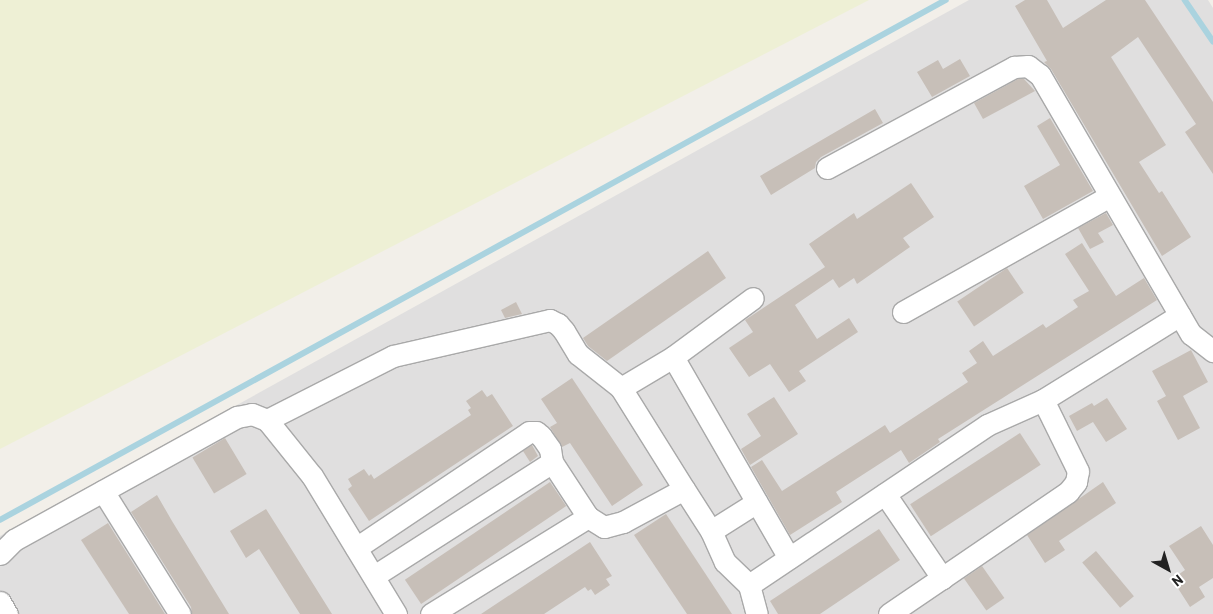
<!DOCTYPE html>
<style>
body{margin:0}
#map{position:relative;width:1213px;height:614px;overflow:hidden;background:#f2efe9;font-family:Barlow,sans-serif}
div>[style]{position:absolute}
.residential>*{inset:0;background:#e0dfdf}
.farmland>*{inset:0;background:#eef0d5}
.stream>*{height:5.5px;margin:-2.75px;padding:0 2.75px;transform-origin:2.75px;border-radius:2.75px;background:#aad3df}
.building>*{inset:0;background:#c7bfb8;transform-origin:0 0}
.roads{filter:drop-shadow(1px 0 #a9a9a9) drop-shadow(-1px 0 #a9a9a9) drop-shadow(0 1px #a9a9a9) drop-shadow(0 -1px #a9a9a9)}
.minor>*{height:21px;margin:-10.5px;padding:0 10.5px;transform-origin:10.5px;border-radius:10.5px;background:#fff}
span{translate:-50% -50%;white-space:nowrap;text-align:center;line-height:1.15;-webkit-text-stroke:5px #fff;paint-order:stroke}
.north{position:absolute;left:1143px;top:544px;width:50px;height:50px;-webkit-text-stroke:4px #fff;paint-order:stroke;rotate:141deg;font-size:14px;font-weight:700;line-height:20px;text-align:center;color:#222}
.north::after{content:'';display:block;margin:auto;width:18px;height:22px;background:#222;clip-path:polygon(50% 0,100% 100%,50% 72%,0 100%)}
</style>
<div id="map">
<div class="residential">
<i style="clip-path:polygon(969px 0,1208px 0,1213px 8px,1213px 614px,11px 614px,0 595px,0 536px)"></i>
</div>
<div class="farmland">
<i style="clip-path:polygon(0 0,869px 0,0 449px)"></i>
</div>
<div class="stream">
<i style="left:1185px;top:0;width:50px;rotate:55.7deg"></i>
<i style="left:0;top:520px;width:1079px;rotate:-28.8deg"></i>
</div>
<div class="building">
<i style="clip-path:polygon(1025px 0,1047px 0,1063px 28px,1106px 0,1145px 0,1213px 102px,1213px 174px,1185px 132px,1196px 124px,1138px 37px,1111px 57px,1166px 145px,1139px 162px,1159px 193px,1162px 191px,1191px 237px,1162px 256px,1051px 69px,1044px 62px,1047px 61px,1015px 6px)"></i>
<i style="clip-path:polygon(960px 59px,970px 76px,932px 97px,917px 72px,938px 60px,943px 69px)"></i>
<i style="clip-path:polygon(1018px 79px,1024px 79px,1035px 91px,983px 119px,974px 103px)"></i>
<i style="clip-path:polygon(875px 109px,883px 123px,821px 157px,816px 162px,815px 168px,771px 195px,760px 176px)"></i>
<i style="clip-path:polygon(1050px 118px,1093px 191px,1043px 219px,1024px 186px,1060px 165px,1037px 126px)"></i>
<i style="clip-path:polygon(911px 183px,934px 217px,903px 238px,910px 247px,857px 284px,854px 278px,839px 288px,833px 279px,795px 305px,817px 339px,849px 318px,858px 332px,799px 371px,806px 381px,789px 392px,770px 364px,749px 377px,729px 348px,753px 332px,745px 320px,825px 267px,809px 244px,854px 213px,857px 219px)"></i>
<i style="clip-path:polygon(1106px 213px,1113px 225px,1098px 233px,1104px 242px,1090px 249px,1078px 228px)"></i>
<i style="clip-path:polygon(1082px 243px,1116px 296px,1144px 278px,1157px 300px,938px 439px,940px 442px,909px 463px,901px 450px,836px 492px,842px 502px,790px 535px,751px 467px,762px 460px,782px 491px,885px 425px,890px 433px,968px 382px,962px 373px,977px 363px,969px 351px,983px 341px,993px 356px,1043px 324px,1046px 328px,1078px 307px,1073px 300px,1089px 291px,1065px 254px)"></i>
<i style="clip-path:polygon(708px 251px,726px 278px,607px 361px,588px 346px,583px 338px)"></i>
<i style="left:1007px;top:268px;width:30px;height:60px;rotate:56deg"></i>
<i style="clip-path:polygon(516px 302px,522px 314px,505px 318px,501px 310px)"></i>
<i style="clip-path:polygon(1191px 350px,1208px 382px,1183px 396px,1200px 428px,1178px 440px,1157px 401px,1166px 396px,1152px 371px)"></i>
<i style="clip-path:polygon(572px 378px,643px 485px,612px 506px,570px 443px,562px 447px,550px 427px,557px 423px,541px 399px)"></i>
<i style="clip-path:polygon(482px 390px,487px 397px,492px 394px,513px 426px,369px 521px,348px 489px,352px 486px,348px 479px,364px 469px,369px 476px,371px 474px,374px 479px,471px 415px,468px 410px,471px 408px,466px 401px)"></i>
<i style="clip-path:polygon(774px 397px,798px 434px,750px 465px,741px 449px,761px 436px,747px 414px)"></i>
<i style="clip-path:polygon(1107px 398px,1127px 429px,1106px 442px,1093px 422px,1077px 431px,1069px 416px,1092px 403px,1094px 406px)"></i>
<i style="left:1020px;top:433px;width:38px;height:131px;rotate:57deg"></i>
<i style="left:225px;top:438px;width:42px;height:38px;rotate:59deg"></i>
<i style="clip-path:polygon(532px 445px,538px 456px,530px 462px,523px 451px)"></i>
<i style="left:550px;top:482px;width:29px;height:175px;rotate:56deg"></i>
<i style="clip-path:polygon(1103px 482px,1116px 503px,1059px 541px,1065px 550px,1045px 563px,1027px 535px)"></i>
<i style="clip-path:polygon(157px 495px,172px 521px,229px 614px,192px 614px,191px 607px,131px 512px)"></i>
<i style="clip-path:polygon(266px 509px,290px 547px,332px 614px,300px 614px,259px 549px,246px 558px,230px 531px)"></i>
<i style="clip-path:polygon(666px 514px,732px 614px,687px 614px,634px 535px)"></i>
<i style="clip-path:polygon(108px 523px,165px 614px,129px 614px,81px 540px)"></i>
<i style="clip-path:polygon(1201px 526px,1213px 545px,1213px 578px,1199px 587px,1205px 597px,1190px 607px,1172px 579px,1185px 570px,1169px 546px)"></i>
<i style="clip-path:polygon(879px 529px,900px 560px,820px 614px,778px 614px,770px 601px)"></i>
<i style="clip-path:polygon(590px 542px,612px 576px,606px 579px,610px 585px,595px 595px,591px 589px,588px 591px,585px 587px,544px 614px,481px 614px)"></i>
<i style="left:1096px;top:551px;width:59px;height:18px;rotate:50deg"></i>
<i style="left:982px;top:566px;width:39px;height:22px;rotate:55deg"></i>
</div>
<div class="roads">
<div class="minor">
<i style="left:827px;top:168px;width:213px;rotate:-28.4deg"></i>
<i style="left:1014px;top:67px;width:14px;rotate:-4deg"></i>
<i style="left:1028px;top:66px;width:15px;rotate:37deg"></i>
<i style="left:1040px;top:75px;width:300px;rotate:59.8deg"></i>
<i style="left:1191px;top:334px;width:28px;rotate:38deg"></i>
<i style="left:903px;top:312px;width:237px;rotate:-29.3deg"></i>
<i style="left:673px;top:357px;width:232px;rotate:60deg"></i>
<i style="left:684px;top:489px;width:119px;rotate:-122deg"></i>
<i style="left:621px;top:388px;width:61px;rotate:-30.8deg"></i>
<i style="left:673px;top:357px;width:99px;rotate:-36.4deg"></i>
<i style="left:103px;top:491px;width:145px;rotate:58deg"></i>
<i style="left:885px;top:494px;width:102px;rotate:55.8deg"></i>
<i style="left:942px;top:578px;width:153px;rotate:-34.3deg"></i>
<i style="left:1068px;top:492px;width:13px;rotate:-51deg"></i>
<i style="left:1076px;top:482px;width:11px;rotate:-80deg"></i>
<i style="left:1078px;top:471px;width:79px;rotate:-116.2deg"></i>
<i style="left:711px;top:531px;width:54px;rotate:-32.2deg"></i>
<i style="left:356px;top:548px;width:208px;rotate:-33.8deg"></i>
<i style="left:529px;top:432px;width:7px"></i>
<i style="left:536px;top:432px;width:6px;rotate:39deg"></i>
<i style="left:541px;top:436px;width:16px;rotate:55deg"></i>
<i style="left:550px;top:449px;width:13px;rotate:81deg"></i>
<i style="left:0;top:554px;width:20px;rotate:-45deg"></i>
<i style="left:14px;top:540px;width:255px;rotate:-28.9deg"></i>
<i style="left:237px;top:417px;width:15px;rotate:-11deg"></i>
<i style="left:252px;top:414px;width:16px;rotate:22deg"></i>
<i style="left:374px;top:576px;width:211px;rotate:-32.6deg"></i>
<i style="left:552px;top:462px;width:66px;rotate:56.8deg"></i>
<i style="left:749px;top:585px;width:30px;rotate:75deg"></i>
<i style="left:0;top:602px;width:14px;rotate:60deg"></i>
<i style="left:396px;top:614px;width:162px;rotate:-121.3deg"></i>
<i style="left:312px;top:476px;width:72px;rotate:-128.8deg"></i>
<i style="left:267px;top:420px;width:141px;rotate:-26.9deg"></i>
<i style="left:393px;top:356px;width:161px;rotate:-12.9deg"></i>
<i style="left:550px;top:320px;width:9px;rotate:27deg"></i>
<i style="left:558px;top:324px;width:9px;rotate:49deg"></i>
<i style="left:564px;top:331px;width:27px;rotate:59deg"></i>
<i style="left:578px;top:354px;width:55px;rotate:38.3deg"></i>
<i style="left:431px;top:614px;width:185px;rotate:-31.7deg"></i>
<i style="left:588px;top:517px;width:19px;rotate:32deg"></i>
<i style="left:604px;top:527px;width:20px;rotate:-15deg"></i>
<i style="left:623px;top:522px;width:69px;rotate:-28.4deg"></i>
<i style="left:684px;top:489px;width:50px;rotate:57.3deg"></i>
<i style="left:711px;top:531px;width:34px;rotate:66deg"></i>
<i style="left:725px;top:562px;width:33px;rotate:44deg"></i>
<i style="left:749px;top:585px;width:287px;rotate:-33.9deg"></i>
<i style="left:987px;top:425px;width:61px;rotate:-24.1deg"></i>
<i style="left:1043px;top:400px;width:161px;rotate:-31.8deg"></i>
<i style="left:889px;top:614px;width:64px;rotate:-34.2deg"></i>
</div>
</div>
<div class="north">N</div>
</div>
